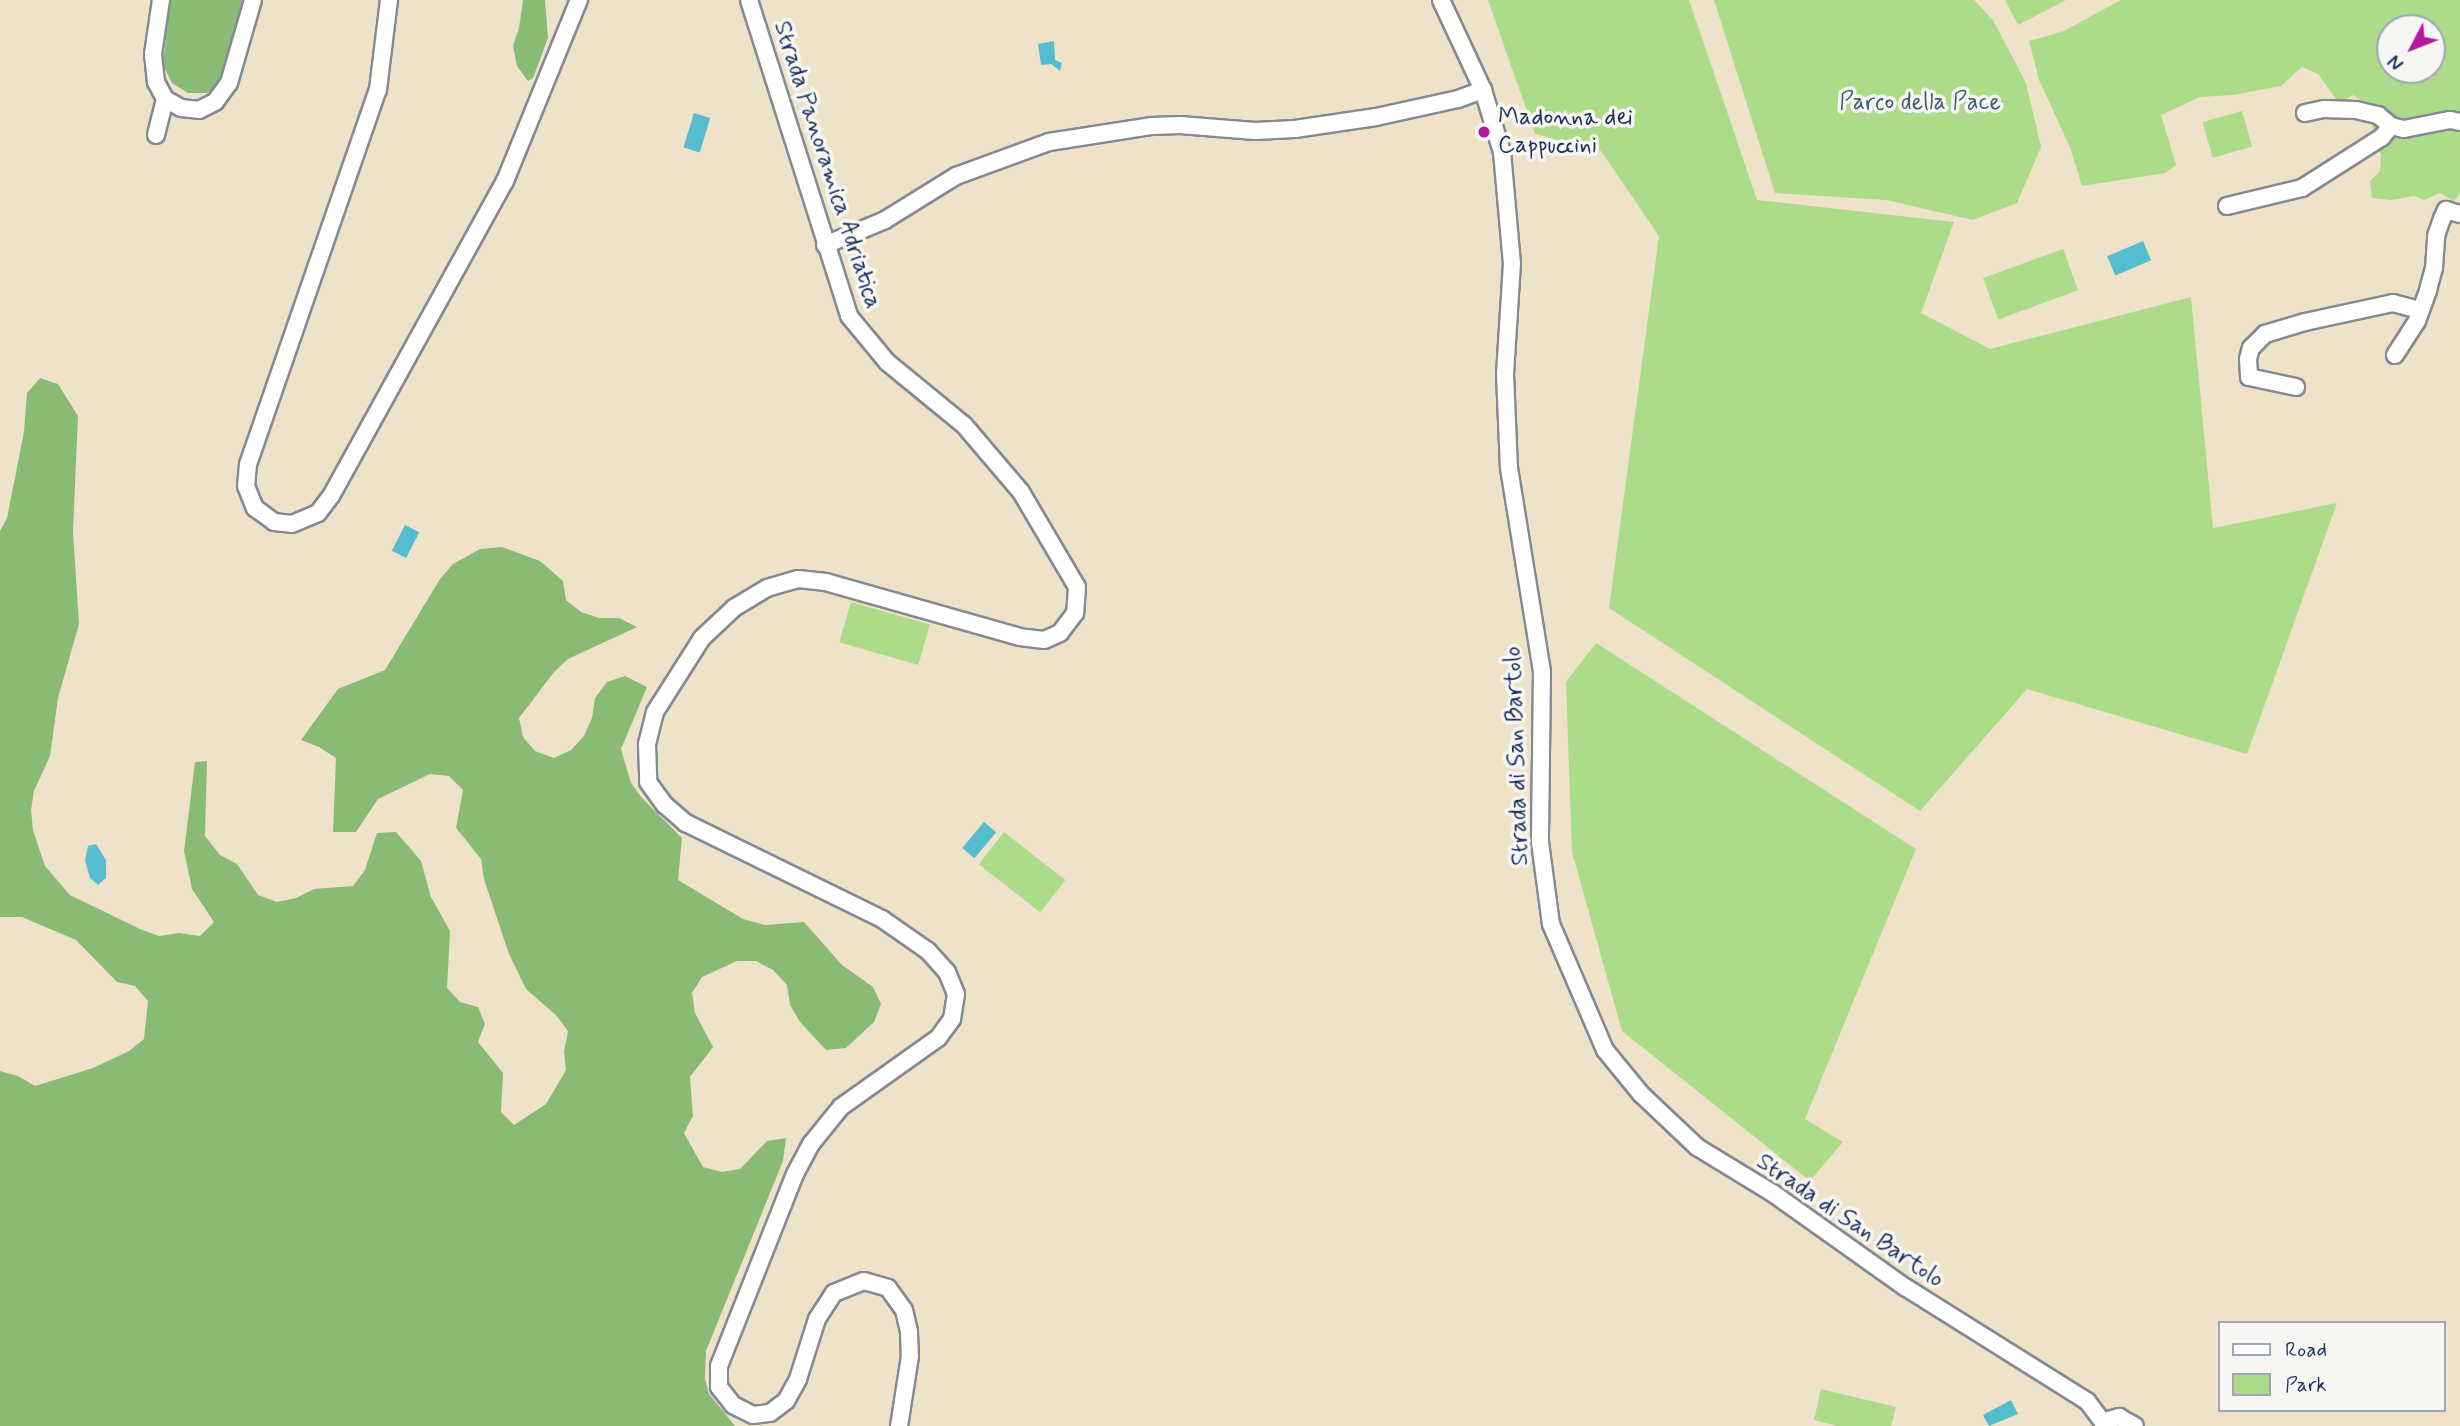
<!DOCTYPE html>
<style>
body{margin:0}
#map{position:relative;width:2460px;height:1426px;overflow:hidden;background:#eee3c8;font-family:Mynerve,sans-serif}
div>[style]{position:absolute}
.green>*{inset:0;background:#acdb89;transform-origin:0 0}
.forest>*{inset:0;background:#89bb75}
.water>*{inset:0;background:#54bdd0;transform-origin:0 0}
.roads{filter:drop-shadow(2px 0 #848993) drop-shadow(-2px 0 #848993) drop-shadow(0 2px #848993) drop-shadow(0 -2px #848993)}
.minor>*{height:16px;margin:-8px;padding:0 8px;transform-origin:8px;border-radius:8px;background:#fff}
.dots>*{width:19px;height:19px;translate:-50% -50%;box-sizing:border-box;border:4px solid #f6f6f2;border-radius:50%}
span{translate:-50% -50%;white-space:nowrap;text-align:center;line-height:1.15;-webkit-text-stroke:7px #f6f6f2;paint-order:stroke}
.park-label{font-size:24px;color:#3f5a69}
.poi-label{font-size:24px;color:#1b2f5e}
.left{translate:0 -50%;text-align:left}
.street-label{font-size:24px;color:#1b2f5e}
.legend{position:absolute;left:2218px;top:1321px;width:228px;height:91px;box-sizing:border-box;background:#f6f6f2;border:2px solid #9ea6b7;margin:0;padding:9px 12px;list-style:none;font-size:21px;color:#1b2f5e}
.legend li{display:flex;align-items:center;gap:14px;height:35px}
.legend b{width:35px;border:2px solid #9ea6b7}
.north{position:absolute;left:2376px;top:14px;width:70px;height:70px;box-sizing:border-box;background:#f6f6f2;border:2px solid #9ea6b7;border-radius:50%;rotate:228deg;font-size:19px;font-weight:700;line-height:28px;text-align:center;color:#1b2f5e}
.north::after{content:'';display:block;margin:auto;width:24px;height:32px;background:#b5179e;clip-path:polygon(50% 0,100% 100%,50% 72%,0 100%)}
</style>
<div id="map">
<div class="green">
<i style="clip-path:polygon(1488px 0,1689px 0,1757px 200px,1954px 222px,1921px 313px,1990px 349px,2191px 297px,2213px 528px,2337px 503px,2247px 754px,2027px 689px,1920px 811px,1609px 608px,1659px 236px,1601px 151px,1535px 134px)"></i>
<i style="clip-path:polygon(1714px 0,1974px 0,1993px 20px,2026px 83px,2041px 147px,2017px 203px,1973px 220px,1886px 200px,1775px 193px)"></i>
<i style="clip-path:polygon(2005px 0,2066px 0,2018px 25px)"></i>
<i style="clip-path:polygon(evenodd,2121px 0,2460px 0,2460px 193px,2454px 201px,2440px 193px,2424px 200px,2414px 196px,2392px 200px,2372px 198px,2370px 181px,2380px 171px,2381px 156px,2366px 104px,2353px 95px,2339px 103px,2318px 74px,2302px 67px,2281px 86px,2233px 95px,2200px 97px,2161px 115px,2176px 165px,2165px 173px,2082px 186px,2070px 147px,2039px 80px,2029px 41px,2064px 31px,2121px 0,2390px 28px,2432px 28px,2432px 70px,2390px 70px,2390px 28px)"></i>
<i style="left:2242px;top:111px;width:37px;height:41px;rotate:74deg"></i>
<i style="left:2063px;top:249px;width:44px;height:85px;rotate:70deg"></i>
<i style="left:851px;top:602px;width:82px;height:42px;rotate:16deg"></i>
<i style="clip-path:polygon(1596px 643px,1916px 849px,1805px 1119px,1843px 1142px,1810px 1181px,1622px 1031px,1572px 852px,1566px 682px)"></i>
<i style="left:1004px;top:832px;width:78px;height:41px;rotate:38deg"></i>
<i style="clip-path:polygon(1821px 1389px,1896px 1407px,1891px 1426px,1837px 1426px,1814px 1420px)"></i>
</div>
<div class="forest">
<i style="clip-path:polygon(170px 0,243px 0,218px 85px,207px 93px,188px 93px,172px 83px,163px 65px)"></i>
<i style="clip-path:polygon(523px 0,545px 0,548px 38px,533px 78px,528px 81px,517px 66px,513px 46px,519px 28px)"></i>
<i style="clip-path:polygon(40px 378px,58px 384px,78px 416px,73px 532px,79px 624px,58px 698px,50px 756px,34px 791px,31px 810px,33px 830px,45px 866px,70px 895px,140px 929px,159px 936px,179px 933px,200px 936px,214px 922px,192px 889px,184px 851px,195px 762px,207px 761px,205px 836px,220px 855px,237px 864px,258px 895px,277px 902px,296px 898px,314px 889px,353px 886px,365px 870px,377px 833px,396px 832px,421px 861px,431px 897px,450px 931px,447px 988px,460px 1002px,478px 1007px,485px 1024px,478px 1042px,503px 1073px,501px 1112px,514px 1125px,546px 1104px,566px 1070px,564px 1051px,568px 1031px,556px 1015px,526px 989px,509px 954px,484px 879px,481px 859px,456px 828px,463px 790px,449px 776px,430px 774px,378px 799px,356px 832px,333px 832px,336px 758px,319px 747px,301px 740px,338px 689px,385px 670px,440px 579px,453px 564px,480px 549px,502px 547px,540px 561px,563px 581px,566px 600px,581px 612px,599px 618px,619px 618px,637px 627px,568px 659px,554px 672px,519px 718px,523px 737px,535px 751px,554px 758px,571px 750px,584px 736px,592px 718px,595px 698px,607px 682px,625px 676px,647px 687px,621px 749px,631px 783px,642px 798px,682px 838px,678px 880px,743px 919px,765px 925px,804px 922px,842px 965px,873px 987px,881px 1004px,874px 1022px,846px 1048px,826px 1050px,800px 1022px,790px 1005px,787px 985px,773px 970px,756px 961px,737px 961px,702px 977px,692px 993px,695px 1013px,713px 1047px,690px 1077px,693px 1116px,684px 1133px,703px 1167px,722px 1172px,740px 1169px,767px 1141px,786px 1138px,783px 1161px,706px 1351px,705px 1379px,709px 1394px,735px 1426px,0 1426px,0 1071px,18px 1076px,35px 1086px,93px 1068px,129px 1051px,144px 1039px,148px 1001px,135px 986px,117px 982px,76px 940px,22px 917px,0 917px,0 531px,7px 518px,24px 432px,27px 393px)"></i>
</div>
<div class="water">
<i style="clip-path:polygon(1054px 41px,1055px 60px,1062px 63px,1060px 71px,1051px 64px,1041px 65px,1038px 44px)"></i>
<i style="left:694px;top:113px;width:17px;height:36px;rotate:17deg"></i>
<i style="left:2143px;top:241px;width:21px;height:39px;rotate:67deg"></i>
<i style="left:405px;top:525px;width:16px;height:29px;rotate:27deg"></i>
<i style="left:984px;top:822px;width:16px;height:34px;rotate:40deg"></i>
<i style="clip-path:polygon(96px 844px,106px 860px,106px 878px,98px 885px,90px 878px,85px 860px,88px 846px)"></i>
<i style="clip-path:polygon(2011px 1400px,2018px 1414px,1989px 1426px,1983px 1415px)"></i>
</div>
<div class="roads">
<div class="minor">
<i style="left:161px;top:0;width:55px;rotate:98.4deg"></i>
<i style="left:153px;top:54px;width:28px;rotate:84deg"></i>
<i style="left:156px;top:82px;width:19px;rotate:62deg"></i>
<i style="left:165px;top:99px;width:18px;rotate:29deg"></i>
<i style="left:181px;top:108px;width:18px;rotate:6deg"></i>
<i style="left:199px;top:110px;width:18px;rotate:-27deg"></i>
<i style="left:215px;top:102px;width:24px;rotate:-54deg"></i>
<i style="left:229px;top:83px;width:86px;rotate:-73.9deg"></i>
<i style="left:389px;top:0;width:90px;rotate:97deg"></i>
<i style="left:378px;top:89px;width:397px;rotate:109.1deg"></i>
<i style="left:248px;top:464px;width:22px;rotate:95deg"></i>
<i style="left:246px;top:486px;width:24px;rotate:68deg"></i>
<i style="left:255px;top:508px;width:24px;rotate:36deg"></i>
<i style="left:274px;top:522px;width:18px;rotate:6deg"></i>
<i style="left:292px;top:524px;width:28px;rotate:-23deg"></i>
<i style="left:318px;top:513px;width:21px;rotate:-53deg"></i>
<i style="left:331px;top:496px;width:360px;rotate:-61.1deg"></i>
<i style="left:505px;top:181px;width:196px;rotate:-67.8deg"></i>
<i style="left:749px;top:0;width:331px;rotate:72.4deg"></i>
<i style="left:849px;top:316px;width:60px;rotate:50.4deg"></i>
<i style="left:887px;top:362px;width:99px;rotate:39.3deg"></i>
<i style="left:964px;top:425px;width:88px;rotate:49.6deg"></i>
<i style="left:1021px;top:492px;width:110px;rotate:59.5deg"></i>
<i style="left:1077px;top:587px;width:26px;rotate:94deg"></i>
<i style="left:1075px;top:613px;width:25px;rotate:127deg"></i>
<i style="left:1060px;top:633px;width:17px;rotate:156deg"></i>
<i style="left:1044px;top:640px;width:24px;rotate:-173deg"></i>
<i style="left:1020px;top:637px;width:202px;rotate:-164.2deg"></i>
<i style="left:826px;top:582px;width:28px;rotate:-174deg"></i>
<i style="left:798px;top:579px;width:32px;rotate:164deg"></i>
<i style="left:767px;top:588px;width:39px;rotate:149deg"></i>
<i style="left:734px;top:608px;width:44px;rotate:136.8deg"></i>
<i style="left:702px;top:638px;width:88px;rotate:122.4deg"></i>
<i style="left:655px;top:712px;width:33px;rotate:104deg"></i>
<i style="left:647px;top:744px;width:38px;rotate:88deg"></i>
<i style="left:648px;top:782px;width:29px;rotate:54deg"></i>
<i style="left:665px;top:805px;width:28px;rotate:41deg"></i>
<i style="left:686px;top:823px;width:218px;rotate:26.1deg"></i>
<i style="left:882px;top:919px;width:56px;rotate:34.8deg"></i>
<i style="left:928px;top:951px;width:28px;rotate:48deg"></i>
<i style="left:947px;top:972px;width:24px;rotate:68deg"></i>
<i style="left:956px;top:994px;width:25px;rotate:99deg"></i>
<i style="left:952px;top:1019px;width:24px;rotate:126deg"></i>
<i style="left:938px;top:1038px;width:119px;rotate:144.6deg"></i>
<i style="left:841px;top:1107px;width:48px;rotate:129deg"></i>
<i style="left:811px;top:1144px;width:34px;rotate:118deg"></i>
<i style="left:795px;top:1174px;width:206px;rotate:111.6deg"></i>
<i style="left:719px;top:1366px;width:21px;rotate:90deg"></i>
<i style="left:719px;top:1387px;width:23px;rotate:52deg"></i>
<i style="left:733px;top:1405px;width:22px;rotate:27deg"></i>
<i style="left:753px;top:1415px;width:17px;rotate:-7deg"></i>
<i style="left:770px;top:1413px;width:20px;rotate:-37deg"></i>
<i style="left:786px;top:1401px;width:25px;rotate:-61deg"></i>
<i style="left:798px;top:1379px;width:63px;rotate:-72.4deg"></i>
<i style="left:817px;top:1319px;width:31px;rotate:-57deg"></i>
<i style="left:834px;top:1293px;width:32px;rotate:-22deg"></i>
<i style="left:864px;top:1281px;width:25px;rotate:16deg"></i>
<i style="left:888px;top:1288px;width:27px;rotate:54deg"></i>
<i style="left:904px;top:1310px;width:23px;rotate:77deg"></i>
<i style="left:909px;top:1332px;width:24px;rotate:88deg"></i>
<i style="left:910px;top:1356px;width:71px;rotate:98.9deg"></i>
<i style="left:1441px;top:0;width:99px;rotate:65deg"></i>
<i style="left:1483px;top:90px;width:65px;rotate:73deg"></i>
<i style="left:1502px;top:152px;width:111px;rotate:84.9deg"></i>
<i style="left:1512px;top:263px;width:111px;rotate:93.6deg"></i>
<i style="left:1505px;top:374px;width:94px;rotate:87.6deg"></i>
<i style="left:1509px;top:468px;width:207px;rotate:80.8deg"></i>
<i style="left:1542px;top:672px;width:170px;rotate:90.7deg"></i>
<i style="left:1540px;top:842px;width:83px;rotate:82.4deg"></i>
<i style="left:1551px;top:924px;width:137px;rotate:66.8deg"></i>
<i style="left:1605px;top:1050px;width:57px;rotate:50.7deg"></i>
<i style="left:1641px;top:1094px;width:77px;rotate:43.4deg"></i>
<i style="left:1697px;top:1147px;width:90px;rotate:31.4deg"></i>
<i style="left:1774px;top:1194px;width:161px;rotate:35.4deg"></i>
<i style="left:1905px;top:1287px;width:215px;rotate:32.1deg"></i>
<i style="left:2087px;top:1401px;width:31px;rotate:53deg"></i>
<i style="left:2305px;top:113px;width:19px;rotate:-12deg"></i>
<i style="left:2324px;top:109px;width:32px;rotate:2deg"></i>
<i style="left:2356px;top:110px;width:23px;rotate:13deg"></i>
<i style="left:2378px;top:115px;width:17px;rotate:40deg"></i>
<i style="left:2391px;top:126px;width:13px;rotate:13deg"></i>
<i style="left:2404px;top:129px;width:47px;rotate:-11.1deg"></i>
<i style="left:2450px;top:120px;width:10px;rotate:11deg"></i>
<i style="left:156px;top:135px;width:37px;rotate:-76deg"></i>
<i style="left:2227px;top:206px;width:77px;rotate:-13.5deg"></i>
<i style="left:2302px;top:188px;width:95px;rotate:-32.5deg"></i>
<i style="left:2382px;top:137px;width:14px;rotate:-51deg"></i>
<i style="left:825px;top:245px;width:65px;rotate:-22.6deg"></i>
<i style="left:885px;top:220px;width:84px;rotate:-31.8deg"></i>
<i style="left:956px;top:176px;width:99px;rotate:-20.1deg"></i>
<i style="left:1049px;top:142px;width:103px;rotate:-8.9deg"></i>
<i style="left:1151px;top:126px;width:29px;rotate:-2deg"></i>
<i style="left:1180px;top:125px;width:75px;rotate:4.6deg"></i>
<i style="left:1255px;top:131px;width:40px;rotate:-2.9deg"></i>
<i style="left:1295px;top:129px;width:82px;rotate:-8.4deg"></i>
<i style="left:1376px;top:117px;width:84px;rotate:-12.4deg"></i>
<i style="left:1458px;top:99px;width:27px;rotate:-20deg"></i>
<i style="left:2395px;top:355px;width:40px;rotate:-57.1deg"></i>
<i style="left:2417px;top:321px;width:33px;rotate:-70deg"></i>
<i style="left:2428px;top:290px;width:23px;rotate:-75deg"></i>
<i style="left:2434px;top:268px;width:32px;rotate:-86deg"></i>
<i style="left:2436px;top:236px;width:18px;rotate:-71deg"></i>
<i style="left:2442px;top:219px;width:10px;rotate:-66deg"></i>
<i style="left:2446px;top:210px;width:15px;rotate:16deg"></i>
<i style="left:2296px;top:387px;width:48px;rotate:-168deg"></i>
<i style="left:2249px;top:377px;width:18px;rotate:-93deg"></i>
<i style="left:2248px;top:359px;width:11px;rotate:-75deg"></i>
<i style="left:2251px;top:348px;width:20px;rotate:-45deg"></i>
<i style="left:2265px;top:334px;width:42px;rotate:-16.7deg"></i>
<i style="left:2305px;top:322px;width:90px;rotate:-12.2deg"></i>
<i style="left:2393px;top:303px;width:28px;rotate:15deg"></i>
<i style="left:2105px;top:1421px;width:15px;rotate:-16deg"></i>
<i style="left:2119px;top:1417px;width:18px;rotate:29deg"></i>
</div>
</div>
<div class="dots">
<i style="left:1484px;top:132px;background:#b5179e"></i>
</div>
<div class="park-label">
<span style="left:1920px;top:103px">Parco della Pace</span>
</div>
<div class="poi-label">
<span class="left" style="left:1498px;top:132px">Madonna dei<br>Cappuccini</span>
</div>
<div class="street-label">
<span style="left:827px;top:165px;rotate:72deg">Strada Panoramica Adriatica</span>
<span style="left:1517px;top:756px;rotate:-92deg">Strada di San Bartolo</span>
<span style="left:1850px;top:1221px;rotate:34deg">Strada di San Bartolo</span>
</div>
<ul class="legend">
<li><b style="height:9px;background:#fff"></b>Road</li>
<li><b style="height:19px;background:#acdb89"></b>Park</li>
</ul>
<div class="north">N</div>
</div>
